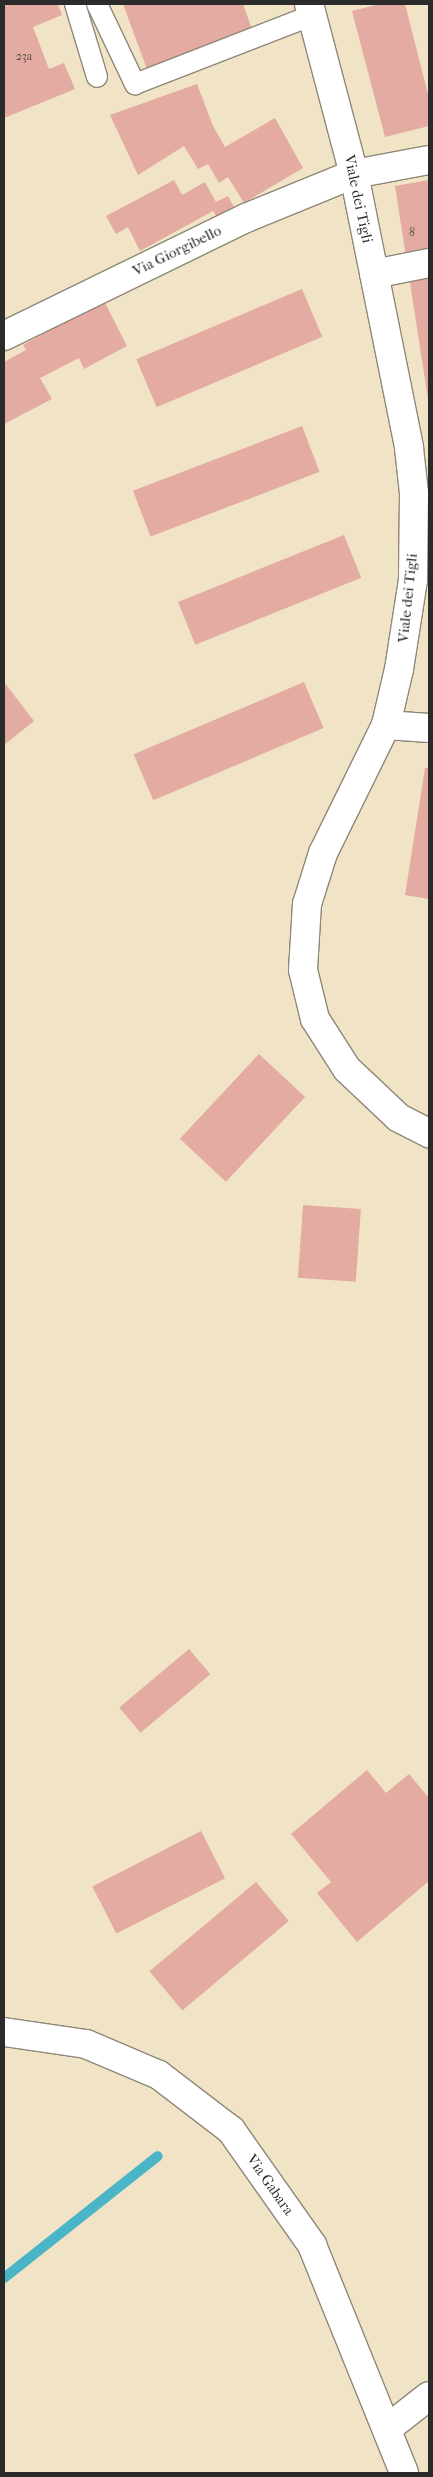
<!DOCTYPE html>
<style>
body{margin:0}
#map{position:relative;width:433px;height:2477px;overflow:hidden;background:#f0e3c6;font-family:"IM FELL French Canon",serif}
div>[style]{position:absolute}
.stream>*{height:10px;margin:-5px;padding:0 5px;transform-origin:5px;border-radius:5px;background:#4ab5c6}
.building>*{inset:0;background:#e3aba1;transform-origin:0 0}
.roads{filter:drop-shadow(1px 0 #8e8778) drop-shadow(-1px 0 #8e8778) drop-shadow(0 1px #8e8778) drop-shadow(0 -1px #8e8778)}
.lane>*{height:20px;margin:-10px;padding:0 10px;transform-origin:10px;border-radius:10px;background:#fff}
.street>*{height:28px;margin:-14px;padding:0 14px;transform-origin:14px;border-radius:14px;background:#fff}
span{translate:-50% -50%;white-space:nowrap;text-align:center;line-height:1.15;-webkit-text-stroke:4px #fff;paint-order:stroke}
.number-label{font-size:12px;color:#594b48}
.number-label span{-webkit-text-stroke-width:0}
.street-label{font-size:15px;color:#2b2b2b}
.frame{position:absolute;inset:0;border:5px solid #2b2b2b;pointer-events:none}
</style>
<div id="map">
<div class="stream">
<i style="left:4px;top:2278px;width:196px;rotate:-38.4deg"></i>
</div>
<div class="building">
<i style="clip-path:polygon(4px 4px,58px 4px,62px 15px,33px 27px,49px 69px,64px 63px,75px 89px,4px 118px)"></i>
<i style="clip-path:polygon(123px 4px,243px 4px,253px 32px,148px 72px)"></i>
<i style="clip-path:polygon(380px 4px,405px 4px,429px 98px,429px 126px,385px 137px,352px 11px)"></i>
<i style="clip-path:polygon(197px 84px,213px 126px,225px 147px,275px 118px,303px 168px,244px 203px,228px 177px,219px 183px,208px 164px,198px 169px,184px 146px,138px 175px,110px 115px)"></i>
<i style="clip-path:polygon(174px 180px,182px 195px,205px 182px,216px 202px,228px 196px,236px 211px,219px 220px,213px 211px,140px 251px,128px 227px,116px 234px,106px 216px)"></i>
<i style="clip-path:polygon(429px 180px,428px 236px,428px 399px,395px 186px)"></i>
<i style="left:302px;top:289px;width:52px;height:180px;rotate:67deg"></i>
<i style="clip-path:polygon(104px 301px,127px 346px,84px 369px,79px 358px,40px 378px,52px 399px,4px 424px,4px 362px,26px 350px,23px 345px)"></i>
<i style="left:302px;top:426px;width:49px;height:181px;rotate:69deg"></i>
<i style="left:344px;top:535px;width:46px;height:179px;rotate:68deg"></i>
<i style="clip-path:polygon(4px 682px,34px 721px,4px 745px)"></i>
<i style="left:304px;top:682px;width:50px;height:185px;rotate:67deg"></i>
<i style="clip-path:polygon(425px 768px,429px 768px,429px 899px,405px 895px)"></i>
<i style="left:259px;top:1054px;width:63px;height:116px;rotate:43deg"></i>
<i style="left:303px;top:1205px;width:58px;height:73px;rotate:4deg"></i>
<i style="left:189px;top:1649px;width:33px;height:91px;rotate:50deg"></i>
<i style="clip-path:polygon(367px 1770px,386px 1793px,409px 1774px,429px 1798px,429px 1881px,357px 1942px,317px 1893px,331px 1882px,291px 1834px)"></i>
<i style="left:201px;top:1831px;width:53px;height:122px;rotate:63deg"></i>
<i style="left:256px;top:1882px;width:51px;height:139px;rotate:50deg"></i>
</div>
<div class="roads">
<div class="lane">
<i style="left:75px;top:4px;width:76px;rotate:73.2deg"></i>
<i style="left:97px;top:4px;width:89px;rotate:64.6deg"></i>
<i style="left:135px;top:84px;width:191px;rotate:-21.2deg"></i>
</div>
<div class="street">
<i style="left:309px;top:4px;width:176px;rotate:75.2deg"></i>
<i style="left:354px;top:174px;width:279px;rotate:78.6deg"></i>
<i style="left:409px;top:448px;width:45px;rotate:83.7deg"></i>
<i style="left:414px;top:493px;width:87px;rotate:90.7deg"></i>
<i style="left:413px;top:580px;width:90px;rotate:98.9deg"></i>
<i style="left:399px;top:669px;width:57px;rotate:103.1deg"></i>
<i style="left:386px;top:725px;width:143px;rotate:116.2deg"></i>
<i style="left:323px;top:853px;width:53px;rotate:107.4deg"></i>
<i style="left:307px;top:904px;width:66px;rotate:93.5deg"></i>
<i style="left:303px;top:970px;width:50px;rotate:76.2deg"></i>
<i style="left:315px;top:1019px;width:59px;rotate:57.4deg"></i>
<i style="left:347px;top:1069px;width:71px;rotate:43.3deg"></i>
<i style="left:399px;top:1118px;width:34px;rotate:27deg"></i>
<i style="left:374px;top:274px;width:56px;rotate:-11.3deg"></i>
<i style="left:4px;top:336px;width:269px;rotate:-26deg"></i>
<i style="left:246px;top:218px;width:117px;rotate:-22.2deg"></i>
<i style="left:354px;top:174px;width:76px;rotate:-10.6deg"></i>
<i style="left:386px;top:725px;width:43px;rotate:4deg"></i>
<i style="left:4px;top:2032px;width:83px;rotate:8.3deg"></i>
<i style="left:86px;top:2044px;width:79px;rotate:23deg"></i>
<i style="left:159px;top:2075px;width:91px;rotate:37.4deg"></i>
<i style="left:231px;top:2130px;width:141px;rotate:54.8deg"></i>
<i style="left:312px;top:2245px;width:246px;rotate:68deg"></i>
<i style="left:388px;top:2428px;width:52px;rotate:-38deg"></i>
</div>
</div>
<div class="number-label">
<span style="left:24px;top:57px">23a</span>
<span style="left:412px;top:233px">8</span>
</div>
<div class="street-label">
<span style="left:358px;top:199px;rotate:78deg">Viale dei Tigli</span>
<span style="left:177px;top:251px;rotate:-26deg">Via Giorgibello</span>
<span style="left:408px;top:598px;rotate:-84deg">Viale dei Tigli</span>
<span style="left:270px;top:2185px;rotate:55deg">Via Gabara</span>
</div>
<div class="frame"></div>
</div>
